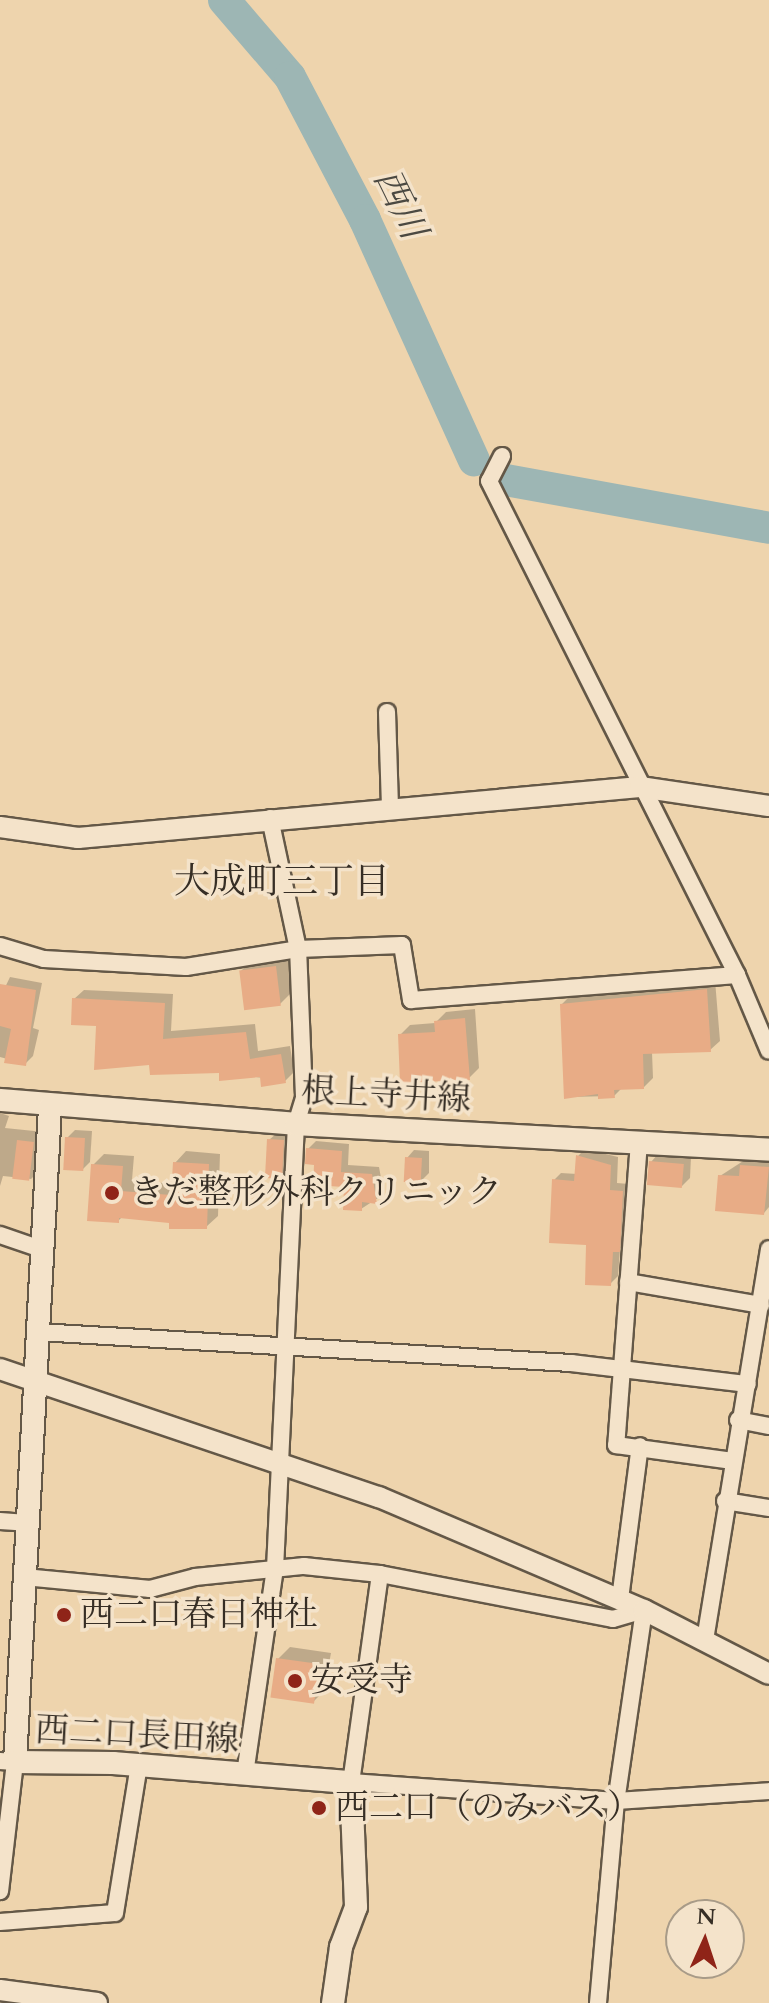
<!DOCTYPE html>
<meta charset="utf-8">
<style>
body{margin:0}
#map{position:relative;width:769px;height:2003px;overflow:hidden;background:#eed4ad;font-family:Cardo,"Noto Serif JP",serif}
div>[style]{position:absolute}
.shadow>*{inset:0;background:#0003}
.river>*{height:32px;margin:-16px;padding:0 16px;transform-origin:16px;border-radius:16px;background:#9db6b4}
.building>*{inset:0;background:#e8ac86;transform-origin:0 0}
.roads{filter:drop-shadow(2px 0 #645847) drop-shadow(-2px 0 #645847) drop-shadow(0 2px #645847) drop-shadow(0 -2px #645847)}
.minor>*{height:16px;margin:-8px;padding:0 8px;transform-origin:8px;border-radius:8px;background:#f4e3ca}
.tertiary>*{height:20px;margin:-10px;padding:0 10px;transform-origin:10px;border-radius:10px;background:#f4e3ca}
.secondary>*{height:22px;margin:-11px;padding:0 11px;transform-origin:11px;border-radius:11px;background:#f4e3ca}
.dots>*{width:22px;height:22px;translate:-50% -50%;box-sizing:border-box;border:4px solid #f4e3ca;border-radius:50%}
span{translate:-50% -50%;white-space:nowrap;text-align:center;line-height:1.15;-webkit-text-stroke:7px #f4e3ca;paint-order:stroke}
.street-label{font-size:34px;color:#362e25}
.poi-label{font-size:34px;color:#362e25}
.left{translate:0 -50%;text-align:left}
.water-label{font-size:36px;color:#4b4942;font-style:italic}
.neighbourhood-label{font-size:36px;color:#362e25}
.north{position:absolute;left:665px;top:1899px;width:80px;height:80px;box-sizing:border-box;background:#f4e3ca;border:2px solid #a89b88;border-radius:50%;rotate:3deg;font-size:22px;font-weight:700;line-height:32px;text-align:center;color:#362e25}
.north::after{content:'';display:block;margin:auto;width:28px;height:36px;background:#8f2418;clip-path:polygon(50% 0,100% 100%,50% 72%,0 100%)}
</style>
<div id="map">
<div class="shadow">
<i style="clip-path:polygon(287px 955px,292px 992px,280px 1004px,241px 971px,253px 959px)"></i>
<i style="clip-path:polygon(10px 977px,42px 983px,33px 1028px,39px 1030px,33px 1056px,25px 1064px,0 1057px,0 998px)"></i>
<i style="clip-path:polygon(715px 980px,720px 1041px,710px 1050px,652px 1052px,653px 1078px,644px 1087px,622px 1088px,614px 1096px,566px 1097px,562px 1004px,571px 995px)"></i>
<i style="clip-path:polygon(84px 990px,173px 994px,171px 1031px,255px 1024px,258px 1051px,290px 1046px,294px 1072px,285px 1081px,151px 1063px,98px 1024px,74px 999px)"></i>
<i style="clip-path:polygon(475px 1009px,479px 1068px,469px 1078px,400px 1035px,410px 1025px,435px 1023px,446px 1012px)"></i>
<i style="clip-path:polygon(0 1113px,9px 1116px,5px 1128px,44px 1132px,42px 1168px,31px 1179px,3px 1176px,0 1186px)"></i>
<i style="clip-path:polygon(75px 1130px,92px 1131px,90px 1162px,82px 1170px,67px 1138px)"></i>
<i style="clip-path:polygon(277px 1133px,291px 1133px,289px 1169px,282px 1177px,269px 1140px)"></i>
<i style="clip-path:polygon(316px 1141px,349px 1144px,348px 1165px,379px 1167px,384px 1194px,361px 1209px,346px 1186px,316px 1163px,308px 1149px)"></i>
<i style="clip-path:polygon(585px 1149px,618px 1157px,617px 1183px,629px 1184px,626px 1243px,620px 1249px,618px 1276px,610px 1284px,554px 1180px,561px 1173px,577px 1174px,578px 1156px)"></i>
<i style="clip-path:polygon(414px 1150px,429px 1151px,429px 1173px,421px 1181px,407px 1158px)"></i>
<i style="clip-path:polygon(186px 1151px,220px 1154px,218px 1216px,206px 1227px,123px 1216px,118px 1221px,93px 1165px,104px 1154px,134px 1156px,132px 1180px,174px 1184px,175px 1163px)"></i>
<i style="clip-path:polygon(658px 1154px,691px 1157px,690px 1178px,682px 1186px,651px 1162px)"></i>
<i style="clip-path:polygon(754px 1154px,769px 1155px,769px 1207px,764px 1213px,720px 1176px)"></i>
<i style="clip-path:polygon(290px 1647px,331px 1653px,324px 1691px,312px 1703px,278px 1659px)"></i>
</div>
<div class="river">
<i style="left:224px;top:0;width:101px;rotate:49.4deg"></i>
<i style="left:290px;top:77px;width:161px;rotate:62.3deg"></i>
<i style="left:365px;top:220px;width:264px;rotate:65.6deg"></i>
<i style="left:506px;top:480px;width:267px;rotate:10.3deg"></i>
</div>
<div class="building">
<i style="left:276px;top:966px;width:40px;height:37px;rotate:83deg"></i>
<i style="clip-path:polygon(0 984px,36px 990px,26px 1066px,4px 1063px,11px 1029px,0 1026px)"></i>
<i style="clip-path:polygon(707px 989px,711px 1052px,643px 1054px,644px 1089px,614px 1090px,615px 1098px,598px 1099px,598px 1094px,564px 1099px,560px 1004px)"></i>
<i style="clip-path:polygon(72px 998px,165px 1003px,163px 1039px,246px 1032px,250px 1059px,281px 1054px,286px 1083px,261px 1087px,260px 1077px,219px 1081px,219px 1073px,150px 1075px,149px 1065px,94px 1070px,96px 1026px,71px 1025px)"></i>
<i style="clip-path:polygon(465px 1018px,470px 1080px,400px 1083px,398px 1034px,435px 1032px,434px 1021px)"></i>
<i style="left:65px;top:1137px;width:20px;height:33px;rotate:3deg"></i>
<i style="left:267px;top:1139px;width:17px;height:39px;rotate:3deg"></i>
<i style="left:17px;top:1140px;width:17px;height:39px;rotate:7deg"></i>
<i style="clip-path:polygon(306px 1148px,342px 1151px,341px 1172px,372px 1174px,377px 1204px,362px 1202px,362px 1211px,343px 1210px,344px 1187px,313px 1185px,314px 1165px,305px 1164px)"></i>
<i style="clip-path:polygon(576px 1155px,611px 1165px,610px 1190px,623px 1191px,620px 1252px,613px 1252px,611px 1286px,585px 1285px,586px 1245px,549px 1243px,552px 1179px,574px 1181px)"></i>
<i style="left:405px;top:1157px;width:17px;height:25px;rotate:3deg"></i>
<i style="left:649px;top:1161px;width:35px;height:24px;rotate:5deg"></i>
<i style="clip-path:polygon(173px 1162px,209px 1164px,207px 1229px,169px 1229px,169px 1223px,119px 1218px,119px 1223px,87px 1221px,91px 1164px,123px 1166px,121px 1191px,171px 1195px)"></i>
<i style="clip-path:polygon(740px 1165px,769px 1167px,764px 1215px,715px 1211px,718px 1175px,739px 1176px)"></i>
<i style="left:276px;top:1658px;width:44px;height:40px;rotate:8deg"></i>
</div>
<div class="roads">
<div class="minor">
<i style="left:502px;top:456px;width:28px;rotate:117deg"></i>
<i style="left:489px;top:481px;width:553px;rotate:63.34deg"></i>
<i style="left:737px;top:975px;width:82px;rotate:67.2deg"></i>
<i style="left:387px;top:712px;width:94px;rotate:88.2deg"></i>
<i style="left:0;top:946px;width:46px;rotate:16.5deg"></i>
<i style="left:44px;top:959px;width:142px;rotate:3.2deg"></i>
<i style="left:186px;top:967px;width:113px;rotate:-9.1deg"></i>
<i style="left:298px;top:949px;width:104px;rotate:-2.2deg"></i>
<i style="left:402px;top:945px;width:56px;rotate:80.7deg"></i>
<i style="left:411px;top:1000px;width:327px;rotate:-4.4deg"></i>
<i style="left:639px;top:1142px;width:304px;rotate:94.3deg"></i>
<i style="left:616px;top:1445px;width:118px;rotate:7.8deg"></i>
<i style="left:0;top:1235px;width:43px;rotate:18.9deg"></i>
<i style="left:628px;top:1282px;width:135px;rotate:9.8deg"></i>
<i style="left:38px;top:1332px;width:534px;rotate:3.33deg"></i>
<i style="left:571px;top:1363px;width:178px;rotate:6.8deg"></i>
<i style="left:738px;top:1420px;width:32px;rotate:11deg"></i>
<i style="left:725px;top:1501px;width:45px;rotate:9deg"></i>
<i style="left:0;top:1521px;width:27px;rotate:4deg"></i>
<i style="left:380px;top:1574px;width:210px;rotate:97.9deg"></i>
<i style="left:351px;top:1782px;width:266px;rotate:4.1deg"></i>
<i style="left:616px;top:1801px;width:153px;rotate:-3.7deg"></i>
<i style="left:24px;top:1577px;width:127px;rotate:5.4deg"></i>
<i style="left:150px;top:1589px;width:47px;rotate:-14.9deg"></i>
<i style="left:195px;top:1577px;width:110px;rotate:-5.8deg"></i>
<i style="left:304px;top:1566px;width:76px;rotate:6deg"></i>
<i style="left:380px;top:1574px;width:237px;rotate:10.9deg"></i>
<i style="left:613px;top:1619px;width:32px;rotate:-16deg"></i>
<i style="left:644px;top:1610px;width:193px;rotate:98.3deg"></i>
<i style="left:616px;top:1801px;width:203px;rotate:95.1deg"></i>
<i style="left:620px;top:1599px;width:154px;rotate:-82.6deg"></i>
<i style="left:705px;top:1640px;width:396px;rotate:-80.7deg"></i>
<i style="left:0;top:1761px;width:15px;rotate:4deg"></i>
<i style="left:15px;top:1762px;width:130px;rotate:96.6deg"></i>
<i style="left:245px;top:1774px;width:207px;rotate:-81.7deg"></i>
<i style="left:275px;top:1569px;width:445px;rotate:-87.3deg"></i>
<i style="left:296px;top:1124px;width:28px;rotate:-73deg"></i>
<i style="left:304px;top:1097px;width:148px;rotate:-92.3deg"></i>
<i style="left:298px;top:949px;width:134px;rotate:-102.1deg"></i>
<i style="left:0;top:1922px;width:115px;rotate:-4.5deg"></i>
<i style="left:115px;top:1913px;width:150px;rotate:-80.8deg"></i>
</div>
<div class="tertiary">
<i style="left:0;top:827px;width:79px;rotate:8deg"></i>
<i style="left:78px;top:838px;width:564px;rotate:-5.19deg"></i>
<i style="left:640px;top:787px;width:130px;rotate:8.4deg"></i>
<i style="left:0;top:1369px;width:400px;rotate:18.7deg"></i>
<i style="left:379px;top:1497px;width:288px;rotate:23.1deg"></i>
<i style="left:644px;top:1610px;width:140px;rotate:27.1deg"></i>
<i style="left:0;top:1990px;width:98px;rotate:7.6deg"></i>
</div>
<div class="secondary">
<i style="left:0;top:1100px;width:297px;rotate:4.6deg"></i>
<i style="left:296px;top:1124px;width:474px;rotate:3.1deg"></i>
<i style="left:50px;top:1107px;width:656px;rotate:93.06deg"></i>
<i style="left:15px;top:1762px;width:98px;rotate:0.6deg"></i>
<i style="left:113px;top:1763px;width:239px;rotate:4.6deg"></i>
<i style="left:351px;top:1782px;width:125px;rotate:87.7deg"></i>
<i style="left:356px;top:1907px;width:43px;rotate:110.6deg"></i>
<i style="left:341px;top:1947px;width:57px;rotate:98.1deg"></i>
</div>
</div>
<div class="dots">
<i style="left:112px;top:1193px;background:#8f2418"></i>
<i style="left:64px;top:1615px;background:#8f2418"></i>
<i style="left:295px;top:1681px;background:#8f2418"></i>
<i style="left:319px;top:1808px;background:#8f2418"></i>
</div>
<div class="street-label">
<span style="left:386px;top:1095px;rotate:3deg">根上寺井線</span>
<span style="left:137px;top:1735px;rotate:3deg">西二口長田線</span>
</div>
<div class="poi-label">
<span class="left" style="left:130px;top:1193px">きだ整形外科クリニック</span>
<span class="left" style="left:80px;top:1615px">西二口春日神社</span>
<span class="left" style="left:311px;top:1681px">安受寺</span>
<span class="left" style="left:335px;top:1808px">西二口（のみバス）</span>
</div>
<div class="water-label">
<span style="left:400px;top:204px;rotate:64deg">西川</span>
</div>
<div class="neighbourhood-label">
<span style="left:282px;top:882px">大成町三丁目</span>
</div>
<div class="north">N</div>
</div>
